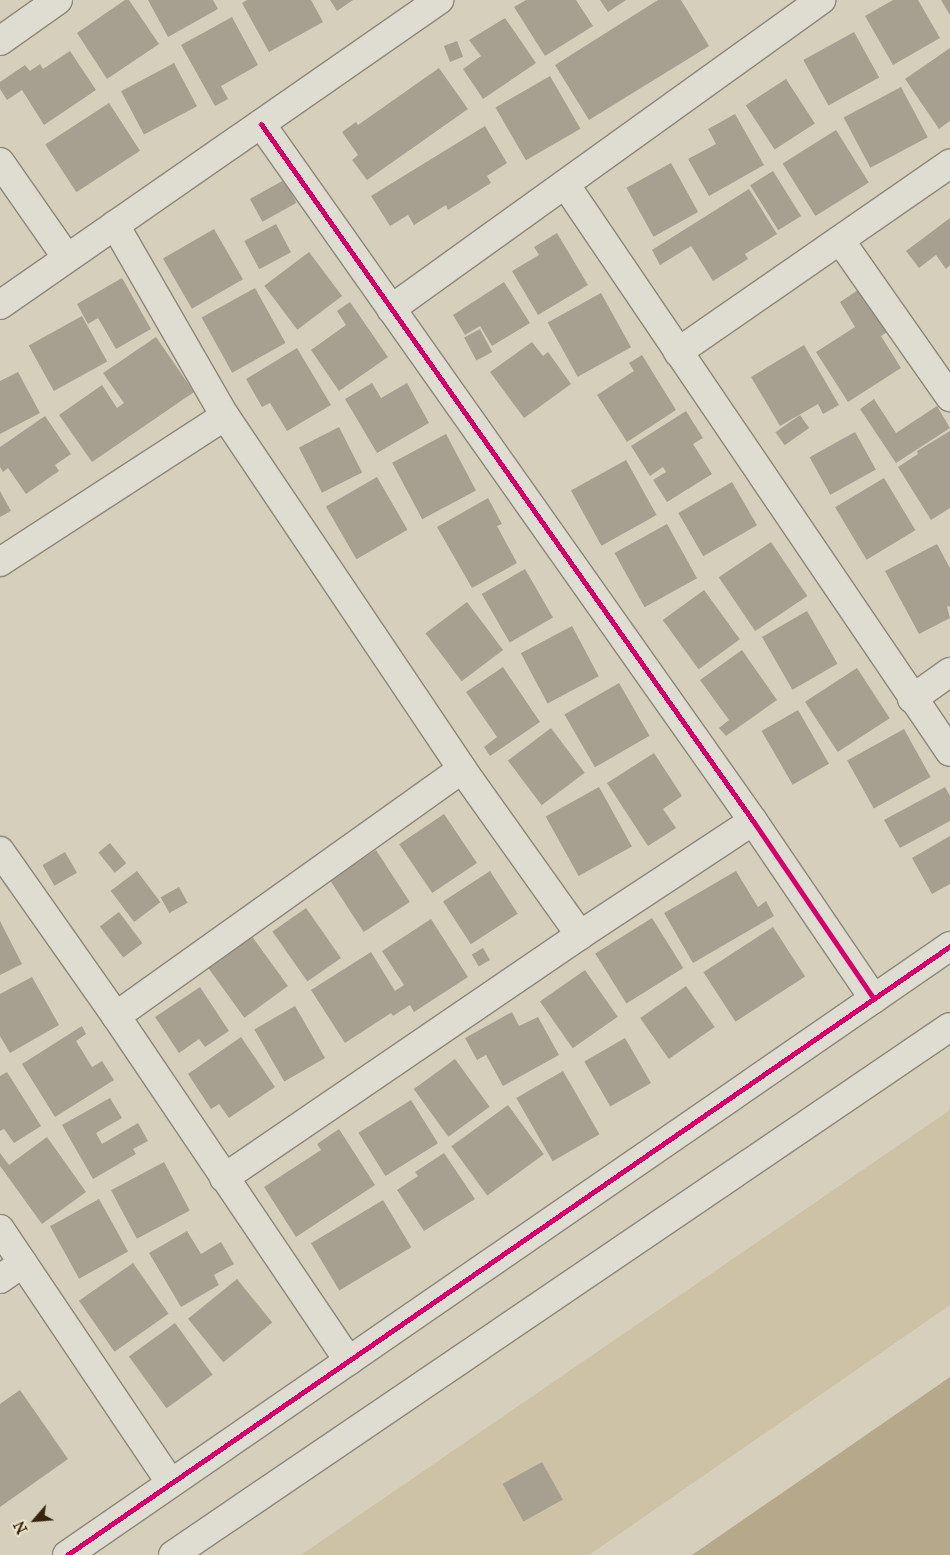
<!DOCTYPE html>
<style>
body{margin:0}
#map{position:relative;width:950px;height:1555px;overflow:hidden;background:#d6cfbb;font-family:"IM FELL Great Primer",serif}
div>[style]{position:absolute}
.green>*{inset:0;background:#cdc2a5}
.water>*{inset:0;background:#b6a98b}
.building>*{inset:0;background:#a7a091;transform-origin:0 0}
.roads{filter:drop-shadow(1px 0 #8d8779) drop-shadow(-1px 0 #8d8779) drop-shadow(0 1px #8d8779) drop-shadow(0 -1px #8d8779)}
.street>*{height:28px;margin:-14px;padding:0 14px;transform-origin:14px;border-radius:14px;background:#dfdcd2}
.cycleway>*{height:5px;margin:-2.5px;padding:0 2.5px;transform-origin:2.5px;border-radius:2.5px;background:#d6006c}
span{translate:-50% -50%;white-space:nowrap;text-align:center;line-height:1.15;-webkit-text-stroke:4.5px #ece4cb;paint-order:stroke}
.north{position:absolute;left:10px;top:1495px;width:50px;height:50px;-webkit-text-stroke:4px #ece4cb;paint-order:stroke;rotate:243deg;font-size:14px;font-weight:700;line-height:20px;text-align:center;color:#36240b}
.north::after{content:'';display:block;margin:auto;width:18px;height:22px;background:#36240b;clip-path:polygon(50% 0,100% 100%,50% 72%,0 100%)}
</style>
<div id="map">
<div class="green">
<i style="clip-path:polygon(950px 1110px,950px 1305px,589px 1555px,301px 1555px)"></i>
</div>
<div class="water">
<i style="clip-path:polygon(950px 1377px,950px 1555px,692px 1555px)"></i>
</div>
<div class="building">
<i style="clip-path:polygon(125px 0,129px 0,159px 44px,107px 79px,77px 33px)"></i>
<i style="clip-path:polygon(148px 0,213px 0,218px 9px,168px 37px)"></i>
<i style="clip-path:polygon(247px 0,311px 0,323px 22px,269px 52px,242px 3px)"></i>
<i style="clip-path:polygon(330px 0,353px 0,337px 11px)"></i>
<i style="clip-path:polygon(526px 0,576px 0,593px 26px,545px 56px,514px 7px)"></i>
<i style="clip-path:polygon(600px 0,626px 0,608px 12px)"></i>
<i style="clip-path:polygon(658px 0,681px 0,709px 46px,589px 120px,555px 65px)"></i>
<i style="clip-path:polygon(893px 0,918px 0,940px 38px,893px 65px,865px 16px)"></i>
<i style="clip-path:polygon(941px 0,950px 0,950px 15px)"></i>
<i style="clip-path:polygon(232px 17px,258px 65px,221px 86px,228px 99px,215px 106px,181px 45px)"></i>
<i style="clip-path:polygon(505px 18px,536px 63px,483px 99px,463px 69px,481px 56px,469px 40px)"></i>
<i style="left:854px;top:32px;width:52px;height:58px;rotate:61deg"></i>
<i style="left:457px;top:41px;width:17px;height:14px;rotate:69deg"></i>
<i style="clip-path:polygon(950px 48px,950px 121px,939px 129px,905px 79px)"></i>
<i style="clip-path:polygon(70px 51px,96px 90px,44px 125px,22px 90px,7px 100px,0 89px,0 82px,25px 65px,30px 71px,40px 64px,43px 69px)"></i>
<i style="left:174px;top:63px;width:49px;height:60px;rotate:62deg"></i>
<i style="clip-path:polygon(439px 68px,468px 109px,367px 180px,352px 160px,358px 155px,342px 132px,356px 122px,358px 125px)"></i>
<i style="left:550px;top:76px;width:61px;height:63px;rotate:60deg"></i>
<i style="left:786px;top:79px;width:53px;height:48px;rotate:57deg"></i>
<i style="left:901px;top:87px;width:57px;height:65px;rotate:62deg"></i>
<i style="left:109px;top:103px;width:57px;height:76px;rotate:57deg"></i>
<i style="clip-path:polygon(735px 114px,764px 165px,709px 196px,688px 159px,716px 144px,708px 129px)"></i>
<i style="clip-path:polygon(485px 126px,507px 163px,487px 176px,491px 183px,448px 210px,446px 205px,414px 225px,408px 215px,390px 226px,371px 196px)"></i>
<i style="left:836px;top:130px;width:62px;height:63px;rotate:58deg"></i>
<i style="left:671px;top:163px;width:56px;height:51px;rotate:61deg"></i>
<i style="left:773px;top:171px;width:53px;height:27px;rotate:58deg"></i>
<i style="left:284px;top:180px;width:26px;height:39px;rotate:61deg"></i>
<i style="clip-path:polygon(749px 189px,777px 234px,745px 254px,748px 259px,713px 281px,691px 246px,660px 265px,652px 250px)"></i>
<i style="clip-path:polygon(950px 218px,950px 265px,946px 269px,936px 255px,919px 268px,906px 251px)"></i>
<i style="left:276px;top:224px;width:32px;height:36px;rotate:62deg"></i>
<i style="left:214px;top:229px;width:58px;height:59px;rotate:60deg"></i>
<i style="clip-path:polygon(557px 233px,588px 285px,538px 315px,512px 271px,539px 255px,534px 247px)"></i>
<i style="left:309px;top:252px;width:55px;height:56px;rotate:53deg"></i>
<i style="clip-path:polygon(122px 278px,151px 329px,116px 349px,98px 318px,88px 324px,77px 304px)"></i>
<i style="clip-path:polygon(504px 282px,530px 323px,492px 346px,480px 326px,465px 335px,453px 315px)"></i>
<i style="left:255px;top:288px;width:63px;height:61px;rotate:61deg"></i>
<i style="clip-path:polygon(861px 288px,889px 331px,881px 336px,901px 368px,848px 402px,816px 352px,855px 327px,840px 302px)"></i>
<i style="left:601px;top:293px;width:62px;height:61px;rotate:61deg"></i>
<i style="clip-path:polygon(350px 302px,388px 357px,339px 391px,311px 350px,346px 325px,337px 311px)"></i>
<i style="left:82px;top:316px;width:52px;height:61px;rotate:61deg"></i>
<i style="left:480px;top:329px;width:26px;height:18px;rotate:62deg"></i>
<i style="clip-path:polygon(156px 337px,194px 392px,92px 462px,59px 415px,102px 385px,117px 408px,124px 403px,103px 373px)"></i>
<i style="clip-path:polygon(532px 342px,543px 356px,548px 352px,571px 384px,524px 418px,490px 372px)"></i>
<i style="clip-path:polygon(804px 345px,839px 405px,823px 414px,818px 404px,780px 426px,751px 377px)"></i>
<i style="clip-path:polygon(297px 348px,331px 405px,287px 431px,270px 403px,262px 407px,246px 379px)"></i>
<i style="clip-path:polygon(642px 355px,676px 410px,627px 442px,597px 395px,634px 371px,629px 363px)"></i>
<i style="clip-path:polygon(18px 372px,40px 413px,0 434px,0 381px)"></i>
<i style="clip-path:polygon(372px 383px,381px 398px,407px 383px,429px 423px,377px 453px,345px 399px)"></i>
<i style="clip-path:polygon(874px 399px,896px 433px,937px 406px,950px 428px,896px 463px,860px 409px)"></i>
<i style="clip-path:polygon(686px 411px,703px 438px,693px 444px,712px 474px,667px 502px,653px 480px,666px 472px,663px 467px,650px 476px,631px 446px)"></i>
<i style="left:800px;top:415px;width:16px;height:30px;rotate:55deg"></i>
<i style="clip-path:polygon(45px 416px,71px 454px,55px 465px,59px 471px,26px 494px,8px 468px,3px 472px,0 467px,0 447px)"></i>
<i style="left:339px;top:427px;width:51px;height:45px;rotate:63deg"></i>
<i style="clip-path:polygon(950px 431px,950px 508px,931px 520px,898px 467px,918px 454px,917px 451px)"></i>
<i style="left:855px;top:432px;width:43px;height:52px;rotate:61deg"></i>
<i style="left:446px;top:434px;width:64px;height:61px;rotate:62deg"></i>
<i style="left:626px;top:460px;width:63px;height:63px;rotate:61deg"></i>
<i style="left:377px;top:477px;width:61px;height:59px;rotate:60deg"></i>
<i style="left:884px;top:478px;width:61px;height:57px;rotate:59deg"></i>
<i style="left:732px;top:482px;width:50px;height:62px;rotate:60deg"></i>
<i style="clip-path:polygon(0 491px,11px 511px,0 517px)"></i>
<i style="clip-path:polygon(488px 498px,502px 524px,497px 526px,517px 563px,472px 588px,437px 527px)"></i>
<i style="left:667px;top:524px;width:62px;height:60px;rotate:61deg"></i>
<i style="left:771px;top:542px;width:65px;height:63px;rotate:56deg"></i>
<i style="clip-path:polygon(937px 544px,950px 568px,950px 606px,947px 607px,950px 618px,919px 634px,885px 571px)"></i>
<i style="left:525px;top:569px;width:56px;height:50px;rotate:60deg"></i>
<i style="left:704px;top:590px;width:61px;height:51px;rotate:54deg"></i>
<i style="left:467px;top:602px;width:60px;height:52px;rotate:53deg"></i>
<i style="left:807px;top:611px;width:61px;height:52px;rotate:60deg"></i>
<i style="left:572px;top:626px;width:57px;height:58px;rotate:62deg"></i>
<i style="clip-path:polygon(742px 650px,777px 700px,726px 736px,719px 728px,729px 720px,700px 680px)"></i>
<i style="clip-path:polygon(503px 667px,540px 722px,490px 756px,484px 747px,497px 737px,466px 692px)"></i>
<i style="left:857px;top:668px;width:60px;height:62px;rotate:57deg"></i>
<i style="left:619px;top:683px;width:61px;height:63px;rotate:60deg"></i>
<i style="left:798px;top:710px;width:62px;height:42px;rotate:60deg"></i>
<i style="left:551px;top:728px;width:56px;height:54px;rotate:53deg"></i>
<i style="left:904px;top:729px;width:55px;height:65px;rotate:61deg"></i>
<i style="clip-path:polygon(654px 753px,682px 796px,663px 809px,676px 828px,648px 846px,607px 783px)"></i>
<i style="left:599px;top:787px;width:68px;height:61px;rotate:61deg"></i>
<i style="clip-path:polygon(945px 787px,950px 796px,950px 821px,900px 848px,884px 820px)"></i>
<i style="left:444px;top:814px;width:59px;height:54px;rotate:56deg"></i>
<i style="clip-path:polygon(950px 836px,950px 884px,932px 894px,912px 858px)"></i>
<i style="left:110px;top:843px;width:26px;height:15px;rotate:51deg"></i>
<i style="left:376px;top:850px;width:62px;height:55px;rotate:57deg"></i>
<i style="left:65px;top:852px;width:24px;height:26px;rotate:60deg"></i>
<i style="left:137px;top:871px;width:39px;height:33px;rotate:53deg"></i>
<i style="left:490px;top:871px;width:51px;height:56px;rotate:57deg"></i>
<i style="clip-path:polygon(736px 871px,758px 907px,766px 901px,774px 916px,693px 963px,664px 913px)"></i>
<i style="left:179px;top:887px;width:18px;height:21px;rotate:61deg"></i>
<i style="left:306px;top:908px;width:61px;height:41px;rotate:55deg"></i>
<i style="left:119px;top:912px;width:39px;height:24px;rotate:53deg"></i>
<i style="left:652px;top:918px;width:59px;height:67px;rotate:58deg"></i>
<i style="clip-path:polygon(431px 919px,468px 977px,414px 1012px,410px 1005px,393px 1016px,391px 1013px,345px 1043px,311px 990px,371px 952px,395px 991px,404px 985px,382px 951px)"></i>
<i style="clip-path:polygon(0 921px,22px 964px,0 975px)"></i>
<i style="left:773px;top:927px;width:59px;height:83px;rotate:57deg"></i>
<i style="left:251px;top:935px;width:63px;height:54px;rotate:54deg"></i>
<i style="left:483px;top:948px;width:14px;height:13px;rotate:60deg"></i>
<i style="left:585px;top:970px;width:57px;height:55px;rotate:55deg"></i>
<i style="clip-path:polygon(32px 977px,59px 1025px,10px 1053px,0 1036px,0 994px)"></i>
<i style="left:686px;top:986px;width:50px;height:56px;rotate:55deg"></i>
<i style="clip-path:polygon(200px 987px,229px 1031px,205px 1047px,199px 1039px,179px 1053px,155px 1017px)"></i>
<i style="left:295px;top:1006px;width:60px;height:47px;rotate:60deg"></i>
<i style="clip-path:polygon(512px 1012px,519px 1026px,538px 1017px,559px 1055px,503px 1086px,486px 1055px,477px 1060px,465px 1038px)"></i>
<i style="clip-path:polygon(82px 1026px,86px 1034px,76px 1041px,92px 1067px,102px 1061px,114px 1080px,55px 1117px,22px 1064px)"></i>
<i style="clip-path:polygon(241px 1037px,275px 1087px,229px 1118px,219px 1104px,211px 1109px,188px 1074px)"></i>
<i style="left:625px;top:1038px;width:52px;height:47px;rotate:60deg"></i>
<i style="left:455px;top:1059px;width:59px;height:51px;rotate:54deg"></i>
<i style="left:563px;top:1071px;width:73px;height:54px;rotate:60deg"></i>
<i style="clip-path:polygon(7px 1072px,41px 1126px,14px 1143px,4px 1129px,0 1131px,0 1076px)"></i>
<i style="clip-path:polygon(110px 1098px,122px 1118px,96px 1133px,102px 1144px,138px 1123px,148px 1141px,133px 1149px,136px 1154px,93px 1179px,62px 1125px)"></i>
<i style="left:411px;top:1100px;width:51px;height:62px;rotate:58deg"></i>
<i style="left:508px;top:1105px;width:61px;height:70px;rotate:54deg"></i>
<i style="clip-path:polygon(339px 1129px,375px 1185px,296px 1237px,264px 1187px,321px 1150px,317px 1144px)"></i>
<i style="clip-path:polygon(47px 1137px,86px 1192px,42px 1224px,0 1166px,0 1153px,9px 1165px)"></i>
<i style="clip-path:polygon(444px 1153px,475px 1199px,424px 1231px,397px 1190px,418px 1176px,415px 1172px)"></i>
<i style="left:164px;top:1162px;width:55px;height:60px;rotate:62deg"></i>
<i style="left:99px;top:1199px;width:60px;height:56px;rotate:61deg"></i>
<i style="left:383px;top:1200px;width:55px;height:84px;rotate:59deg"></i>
<i style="clip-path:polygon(187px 1231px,201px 1254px,221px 1242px,234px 1264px,214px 1275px,219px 1285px,181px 1307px,149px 1253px)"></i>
<i style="left:133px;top:1263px;width:62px;height:66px;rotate:55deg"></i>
<i style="left:237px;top:1279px;width:56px;height:63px;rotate:51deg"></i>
<i style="left:175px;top:1323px;width:64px;height:57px;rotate:54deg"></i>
<i style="clip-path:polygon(20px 1390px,68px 1459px,0 1507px,0 1404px)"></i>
<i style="left:542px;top:1462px;width:43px;height:45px;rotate:61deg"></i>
</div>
<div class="roads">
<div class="street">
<i style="left:0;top:41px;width:71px;rotate:-35.3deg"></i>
<i style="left:261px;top:124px;width:853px;rotate:54.78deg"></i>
<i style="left:753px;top:821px;width:215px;rotate:55.8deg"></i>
<i style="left:0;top:162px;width:117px;rotate:55.1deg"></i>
<i style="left:565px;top:184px;width:686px;rotate:55.87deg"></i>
<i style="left:115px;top:225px;width:220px;rotate:60.1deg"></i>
<i style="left:225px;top:416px;width:425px;rotate:56.1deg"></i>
<i style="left:462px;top:769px;width:204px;rotate:54.6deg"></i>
<i style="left:840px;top:240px;width:192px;rotate:55deg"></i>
<i style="left:0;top:305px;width:535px;rotate:-34.79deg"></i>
<i style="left:391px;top:309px;width:530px;rotate:-35.7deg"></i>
<i style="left:678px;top:352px;width:331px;rotate:-34.7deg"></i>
<i style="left:0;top:562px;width:268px;rotate:-33deg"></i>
<i style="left:912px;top:699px;width:47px;rotate:-35.4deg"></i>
<i style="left:0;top:851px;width:202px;rotate:54.9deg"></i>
<i style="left:116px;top:1016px;width:416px;rotate:56deg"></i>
<i style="left:116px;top:1016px;width:425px;rotate:-35.5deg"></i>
<i style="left:224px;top:1178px;width:431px;rotate:-34.3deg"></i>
<i style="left:580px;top:935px;width:207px;rotate:-33.4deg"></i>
<i style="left:0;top:1229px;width:306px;rotate:56.1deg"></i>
<i style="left:0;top:1279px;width:28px;rotate:-35deg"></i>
<i style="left:67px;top:1555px;width:1073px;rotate:-34.59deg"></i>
<i style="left:173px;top:1555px;width:939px;rotate:-34.2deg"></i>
</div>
</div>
<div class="cycleway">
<i style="left:261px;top:124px;width:853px;rotate:54.78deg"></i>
<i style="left:753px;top:821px;width:215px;rotate:55.8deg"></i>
<i style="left:67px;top:1555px;width:1073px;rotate:-34.59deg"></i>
</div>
<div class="north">N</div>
</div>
